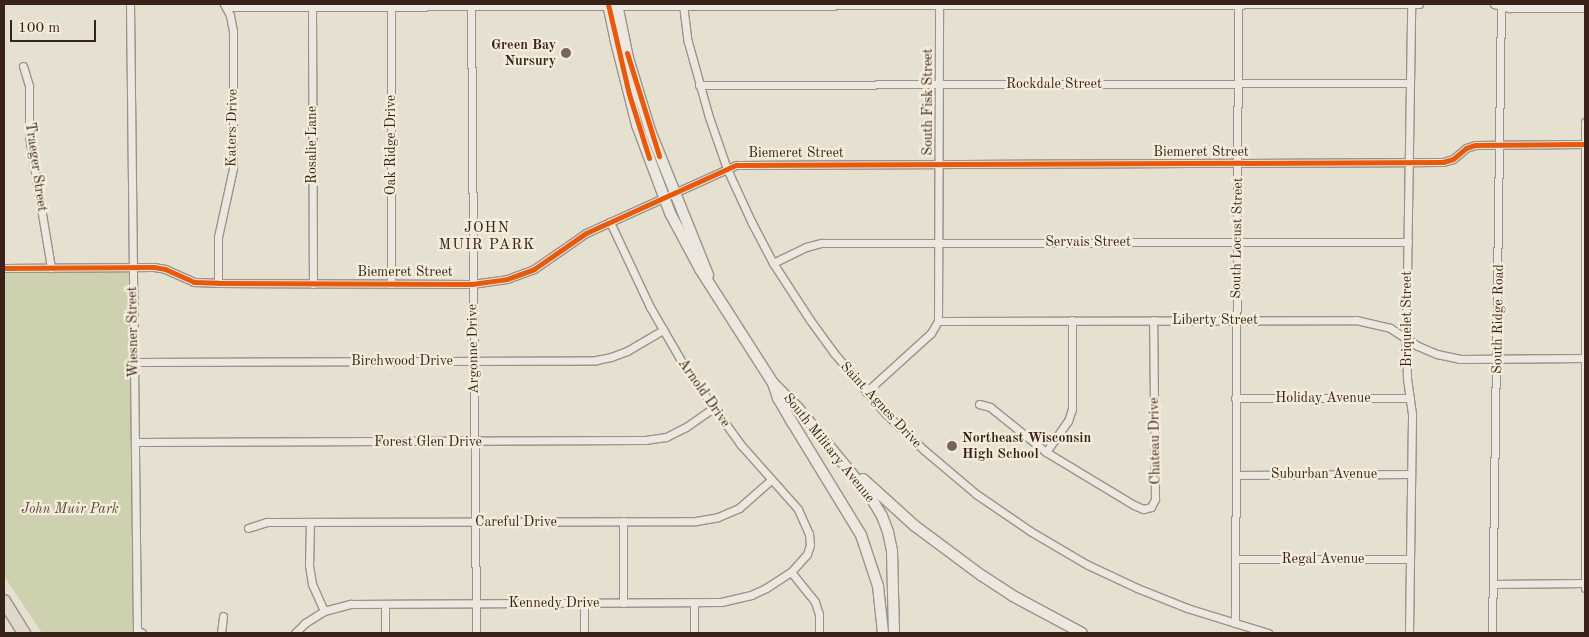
<!DOCTYPE html>
<style>
body{margin:0}
#map{position:relative;width:1589px;height:637px;overflow:hidden;background:#e6e0d0;font-family:"Old Standard TT",serif}
div>[style]{position:absolute}
.green>*{inset:0;background:#cdd1b0}
.roads{filter:drop-shadow(1px 0 #9a9389) drop-shadow(-1px 0 #9a9389) drop-shadow(0 1px #9a9389) drop-shadow(0 -1px #9a9389)}
.minor>*{height:7px;margin:-3.5px;padding:0 3.5px;transform-origin:3.5px;border-radius:3.5px;background:#ece8e0}
.secondary>*{height:10px;margin:-5px;padding:0 5px;transform-origin:5px;border-radius:5px;background:#ece8e0}
.motorway>*{height:12px;margin:-6px;padding:0 6px;transform-origin:6px;border-radius:6px;background:#dfd8cb}
.cycleway>*{height:5px;margin:-2.5px;padding:0 2.5px;transform-origin:2.5px;border-radius:2.5px;background:#e8590c}
.dots>*{width:14px;height:14px;translate:-50% -50%;box-sizing:border-box;border:2px solid #f5eddb;border-radius:50%}
span{translate:-50% -50%;white-space:nowrap;text-align:center;line-height:1.15;-webkit-text-stroke:4.5px #f5eddb;paint-order:stroke}
.poi-label{font-size:14px;color:#392318;font-weight:700}
.right{translate:-100% -50%;text-align:right}
.left{translate:0 -50%;text-align:left}
.street-label{font-size:14px;color:#392318}
.park-label{font-size:14px;color:#594b38;font-style:italic}
.neighbourhood-label{font-size:15px;color:#392318;letter-spacing:1px}
.frame{position:absolute;inset:0;border:5px solid #392318;pointer-events:none}
.scale{position:absolute;left:10px;top:20px;width:86px;height:22px;box-sizing:border-box;border:2px solid #392318;border-top:0;padding-left:6px;font-size:15px;line-height:18px;white-space:nowrap;color:#392318;-webkit-text-stroke:4px #f5eddb;paint-order:stroke}
</style>
<div id="map">
<div class="green">
<i style="clip-path:polygon(133px 267px,136px 633px,42px 633px,4px 576px,4px 268px)"></i>
</div>
<div class="roads">
<div class="minor">
<i style="left:130px;top:4px;width:626px;rotate:89.36deg"></i>
<i style="left:137px;top:630px;width:6px;rotate:31deg"></i>
<i style="left:471px;top:4px;width:629px;rotate:89.54deg"></i>
<i style="left:683px;top:4px;width:38px;rotate:83deg"></i>
<i style="left:688px;top:42px;width:78px;rotate:74.4deg"></i>
<i style="left:709px;top:117px;width:55px;rotate:70.9deg"></i>
<i style="left:727px;top:169px;width:60px;rotate:65.2deg"></i>
<i style="left:752px;top:223px;width:45px;rotate:62.3deg"></i>
<i style="left:773px;top:263px;width:68px;rotate:57deg"></i>
<i style="left:810px;top:320px;width:41px;rotate:54deg"></i>
<i style="left:834px;top:353px;width:79px;rotate:49.6deg"></i>
<i style="left:885px;top:413px;width:54px;rotate:43.5deg"></i>
<i style="left:924px;top:450px;width:68px;rotate:40.2deg"></i>
<i style="left:976px;top:494px;width:65px;rotate:34.4deg"></i>
<i style="left:1030px;top:531px;width:67px;rotate:30.4deg"></i>
<i style="left:1088px;top:565px;width:54px;rotate:25.1deg"></i>
<i style="left:1137px;top:588px;width:54px;rotate:21.8deg"></i>
<i style="left:1187px;top:608px;width:85px;rotate:17.2deg"></i>
<i style="left:1494px;top:4px;width:16px;rotate:15deg"></i>
<i style="left:1509px;top:8px;width:76px"></i>
<i style="left:391px;top:6px;width:278px;rotate:90deg"></i>
<i style="left:226px;top:7px;width:1193px;rotate:-0.14deg"></i>
<i style="left:312px;top:7px;width:277px;rotate:89.8deg"></i>
<i style="left:23px;top:66px;width:21px;rotate:73deg"></i>
<i style="left:29px;top:86px;width:50px;rotate:90deg"></i>
<i style="left:29px;top:136px;width:134px;rotate:80.5deg"></i>
<i style="left:699px;top:85px;width:711px;rotate:-0.16deg"></i>
<i style="left:1585px;top:122px;width:466px;rotate:90deg"></i>
<i style="left:773px;top:263px;width:37px;rotate:-26deg"></i>
<i style="left:806px;top:247px;width:16px;rotate:-15deg"></i>
<i style="left:821px;top:243px;width:587px;rotate:-0.1deg"></i>
<i style="left:4px;top:268px;width:150px;rotate:-0.4deg"></i>
<i style="left:154px;top:267px;width:11px;rotate:10deg"></i>
<i style="left:165px;top:269px;width:32px;rotate:24deg"></i>
<i style="left:194px;top:282px;width:24px;rotate:2deg"></i>
<i style="left:218px;top:283px;width:254px;rotate:0.2deg"></i>
<i style="left:472px;top:284px;width:35px;rotate:-8deg"></i>
<i style="left:507px;top:279px;width:29px;rotate:-20deg"></i>
<i style="left:534px;top:269px;width:63px;rotate:-34.7deg"></i>
<i style="left:586px;top:233px;width:165px;rotate:-24.4deg"></i>
<i style="left:736px;top:165px;width:707px;rotate:-0.24deg"></i>
<i style="left:1443px;top:162px;width:10px;rotate:-17deg"></i>
<i style="left:1453px;top:159px;width:17px;rotate:-40deg"></i>
<i style="left:1466px;top:148px;width:9px;rotate:-18deg"></i>
<i style="left:1475px;top:145px;width:110px;rotate:-0.5deg"></i>
<i style="left:218px;top:283px;width:46px;rotate:-90deg"></i>
<i style="left:218px;top:237px;width:71px;rotate:-77.7deg"></i>
<i style="left:233px;top:168px;width:137px;rotate:-90deg"></i>
<i style="left:233px;top:31px;width:16px;rotate:-101deg"></i>
<i style="left:230px;top:15px;width:13px;rotate:-119deg"></i>
<i style="left:938px;top:321px;width:317px;rotate:-89.8deg"></i>
<i style="left:134px;top:362px;width:462px;rotate:-0.2deg"></i>
<i style="left:596px;top:360px;width:15px;rotate:-11deg"></i>
<i style="left:611px;top:357px;width:17px;rotate:-21deg"></i>
<i style="left:627px;top:351px;width:42px;rotate:-30.3deg"></i>
<i style="left:866px;top:392px;width:88px;rotate:-42.2deg"></i>
<i style="left:931px;top:333px;width:14px;rotate:-60deg"></i>
<i style="left:938px;top:321px;width:418px;rotate:-0.1deg"></i>
<i style="left:1356px;top:320px;width:35px;rotate:13deg"></i>
<i style="left:1390px;top:328px;width:33px;rotate:33deg"></i>
<i style="left:1418px;top:346px;width:21px;rotate:23deg"></i>
<i style="left:1437px;top:354px;width:24px;rotate:12deg"></i>
<i style="left:1460px;top:359px;width:125px;rotate:-0.5deg"></i>
<i style="left:1235px;top:398px;width:175px"></i>
<i style="left:979px;top:404px;width:11px;rotate:15deg"></i>
<i style="left:990px;top:407px;width:72px;rotate:38.8deg"></i>
<i style="left:1046px;top:452px;width:103px;rotate:31.1deg"></i>
<i style="left:1134px;top:505px;width:10px;rotate:24deg"></i>
<i style="left:1143px;top:509px;width:8px;rotate:-14deg"></i>
<i style="left:1151px;top:507px;width:9px;rotate:-63deg"></i>
<i style="left:1155px;top:499px;width:179px;rotate:-90.6deg"></i>
<i style="left:135px;top:442px;width:510px;rotate:-0.22deg"></i>
<i style="left:645px;top:440px;width:21px;rotate:-8deg"></i>
<i style="left:666px;top:437px;width:22px;rotate:-27deg"></i>
<i style="left:686px;top:427px;width:33px;rotate:-35deg"></i>
<i style="left:1046px;top:452px;width:38px;rotate:-55deg"></i>
<i style="left:1068px;top:421px;width:13px;rotate:-72deg"></i>
<i style="left:1072px;top:409px;width:89px;rotate:-90deg"></i>
<i style="left:1236px;top:475px;width:175px;rotate:-0.3deg"></i>
<i style="left:623px;top:521px;width:82px;rotate:90deg"></i>
<i style="left:310px;top:522px;width:43px;rotate:91.3deg"></i>
<i style="left:309px;top:565px;width:19px;rotate:81deg"></i>
<i style="left:312px;top:584px;width:30px;rotate:66deg"></i>
<i style="left:248px;top:528px;width:20px;rotate:-18deg"></i>
<i style="left:267px;top:522px;width:429px;rotate:-0.1deg"></i>
<i style="left:696px;top:521px;width:22px;rotate:-10deg"></i>
<i style="left:718px;top:517px;width:23px;rotate:-23deg"></i>
<i style="left:739px;top:508px;width:43px;rotate:-41.2deg"></i>
<i style="left:1236px;top:559px;width:174px"></i>
<i style="left:791px;top:572px;width:38px;rotate:51deg"></i>
<i style="left:815px;top:602px;width:13px;rotate:72deg"></i>
<i style="left:819px;top:614px;width:19px;rotate:90deg"></i>
<i style="left:1493px;top:584px;width:92px;rotate:-0.6deg"></i>
<i style="left:584px;top:603px;width:30px;rotate:90deg"></i>
<i style="left:694px;top:603px;width:30px;rotate:90deg"></i>
<i style="left:385px;top:604px;width:29px;rotate:90deg"></i>
<i style="left:1235px;top:623px;width:619px;rotate:-89.72deg"></i>
<i style="left:221px;top:633px;width:17px;rotate:-83deg"></i>
<i style="left:295px;top:633px;width:14px;rotate:-45deg"></i>
<i style="left:305px;top:623px;width:22px;rotate:-32deg"></i>
<i style="left:324px;top:611px;width:28px;rotate:-15deg"></i>
<i style="left:351px;top:604px;width:370px;rotate:-0.3deg"></i>
<i style="left:721px;top:602px;width:31px;rotate:-13deg"></i>
<i style="left:751px;top:595px;width:17px;rotate:-25deg"></i>
<i style="left:766px;top:588px;width:30px;rotate:-33deg"></i>
<i style="left:791px;top:572px;width:24px;rotate:-48deg"></i>
<i style="left:807px;top:554px;width:9px;rotate:-72deg"></i>
<i style="left:810px;top:545px;width:11px;rotate:-95deg"></i>
<i style="left:809px;top:534px;width:27px;rotate:-114deg"></i>
<i style="left:798px;top:509px;width:86px;rotate:-131.7deg"></i>
<i style="left:741px;top:445px;width:94px;rotate:-125.9deg"></i>
<i style="left:686px;top:369px;width:72px;rotate:-120.1deg"></i>
<i style="left:650px;top:307px;width:94px;rotate:-115.2deg"></i>
<i style="left:1409px;top:633px;width:219px;rotate:-89.2deg"></i>
<i style="left:1412px;top:414px;width:37px;rotate:-98deg"></i>
<i style="left:1407px;top:377px;width:38px;rotate:-92deg"></i>
<i style="left:1406px;top:339px;width:335px;rotate:-89.1deg"></i>
<i style="left:1492px;top:633px;width:629px;rotate:-89.18deg"></i>
</div>
<div class="secondary">
<i style="left:608px;top:4px;width:35px;rotate:78deg"></i>
<i style="left:615px;top:38px;width:90px;rotate:75.8deg"></i>
<i style="left:637px;top:125px;width:94px;rotate:69.4deg"></i>
<i style="left:670px;top:213px;width:64px;rotate:61.8deg"></i>
<i style="left:700px;top:269px;width:135px;rotate:57.4deg"></i>
<i style="left:773px;top:383px;width:16px;rotate:72deg"></i>
<i style="left:778px;top:398px;width:28px;rotate:60deg"></i>
<i style="left:792px;top:422px;width:132px;rotate:58.6deg"></i>
<i style="left:861px;top:535px;width:54px;rotate:71.6deg"></i>
<i style="left:878px;top:586px;width:47px;rotate:83.9deg"></i>
<i style="left:617px;top:4px;width:55px;rotate:78.5deg"></i>
<i style="left:628px;top:58px;width:78px;rotate:73deg"></i>
<i style="left:651px;top:133px;width:153px;rotate:68.1deg"></i>
<i style="left:773px;top:383px;width:35px;rotate:45deg"></i>
<i style="left:798px;top:408px;width:114px;rotate:50.7deg"></i>
<i style="left:870px;top:496px;width:23px;rotate:59deg"></i>
<i style="left:882px;top:516px;width:17px;rotate:69deg"></i>
<i style="left:888px;top:532px;width:19px;rotate:78deg"></i>
<i style="left:892px;top:551px;width:82px;rotate:88.6deg"></i>
<i style="left:863px;top:479px;width:70px;rotate:42.1deg"></i>
<i style="left:915px;top:526px;width:82px;rotate:36.6deg"></i>
<i style="left:981px;top:575px;width:38px;rotate:33deg"></i>
<i style="left:1013px;top:596px;width:78px;rotate:28.2deg"></i>
</div>
<div class="motorway">
<i style="left:4px;top:601px;width:38px;rotate:58deg"></i>
</div>
</div>
<div class="cycleway">
<i style="left:608px;top:4px;width:92px;rotate:76.9deg"></i>
<i style="left:629px;top:94px;width:67px;rotate:72.6deg"></i>
<i style="left:627px;top:53px;width:108px;rotate:72.7deg"></i>
<i style="left:4px;top:268px;width:150px;rotate:-0.4deg"></i>
<i style="left:154px;top:267px;width:11px;rotate:10deg"></i>
<i style="left:165px;top:269px;width:32px;rotate:24deg"></i>
<i style="left:194px;top:282px;width:24px;rotate:2deg"></i>
<i style="left:218px;top:283px;width:254px;rotate:0.2deg"></i>
<i style="left:472px;top:284px;width:35px;rotate:-8deg"></i>
<i style="left:507px;top:279px;width:29px;rotate:-20deg"></i>
<i style="left:534px;top:269px;width:63px;rotate:-34.7deg"></i>
<i style="left:586px;top:233px;width:165px;rotate:-24.4deg"></i>
<i style="left:736px;top:165px;width:707px;rotate:-0.24deg"></i>
<i style="left:1443px;top:162px;width:10px;rotate:-17deg"></i>
<i style="left:1453px;top:159px;width:17px;rotate:-40deg"></i>
<i style="left:1466px;top:148px;width:9px;rotate:-18deg"></i>
<i style="left:1475px;top:145px;width:110px;rotate:-0.5deg"></i>
</div>
<div class="dots">
<i style="left:566px;top:53px;background:#766558"></i>
<i style="left:952px;top:446px;background:#766558"></i>
</div>
<div class="poi-label">
<span class="right" style="left:556px;top:53px">Green Bay<br>Nursury</span>
<span class="left" style="left:962px;top:446px">Northeast Wisconsin<br>High School</span>
</div>
<div class="street-label">
<span style="left:1054px;top:84px">Rockdale Street</span>
<span style="left:928px;top:102px;rotate:-90deg">South Fisk Street</span>
<span style="left:232px;top:128px;rotate:-89deg">Katers Drive</span>
<span style="left:312px;top:145px;rotate:-90deg">Rosalie Lane</span>
<span style="left:391px;top:145px;rotate:-90deg">Oak Ridge Drive</span>
<span style="left:1201px;top:152px">Biemeret Street</span>
<span style="left:796px;top:153px">Biemeret Street</span>
<span style="left:36px;top:167px;rotate:82deg">Traeger Street</span>
<span style="left:1237px;top:238px;rotate:-89deg">South Locust Street</span>
<span style="left:1088px;top:242px">Servais Street</span>
<span style="left:405px;top:272px">Biemeret Street</span>
<span style="left:1407px;top:319px;rotate:-90deg">Briquelet Street</span>
<span style="left:1498px;top:319px;rotate:-89deg">South Ridge Road</span>
<span style="left:1215px;top:320px">Liberty Street</span>
<span style="left:133px;top:332px;rotate:-91deg">Wiesner Street</span>
<span style="left:473px;top:349px;rotate:-91deg">Argonne Drive</span>
<span style="left:402px;top:361px">Birchwood Drive</span>
<span style="left:704px;top:393px;rotate:55deg">Arnold Drive</span>
<span style="left:1323px;top:398px">Holiday Avenue</span>
<span style="left:881px;top:405px;rotate:47deg">Saint Agnes Drive</span>
<span style="left:1155px;top:441px;rotate:-91deg">Chateau Drive</span>
<span style="left:428px;top:442px">Forest Glen Drive</span>
<span style="left:829px;top:448px;rotate:51deg">South Military Avenue</span>
<span style="left:1324px;top:474px">Suburban Avenue</span>
<span style="left:516px;top:522px">Careful Drive</span>
<span style="left:1323px;top:559px">Regal Avenue</span>
<span style="left:554px;top:603px">Kennedy Drive</span>
</div>
<div class="park-label">
<span style="left:70px;top:509px">John Muir Park</span>
</div>
<div class="neighbourhood-label">
<span style="left:487px;top:237px">JOHN<br>MUIR PARK</span>
</div>
<div class="frame"></div>
<div class="scale">100 m</div>
</div>
